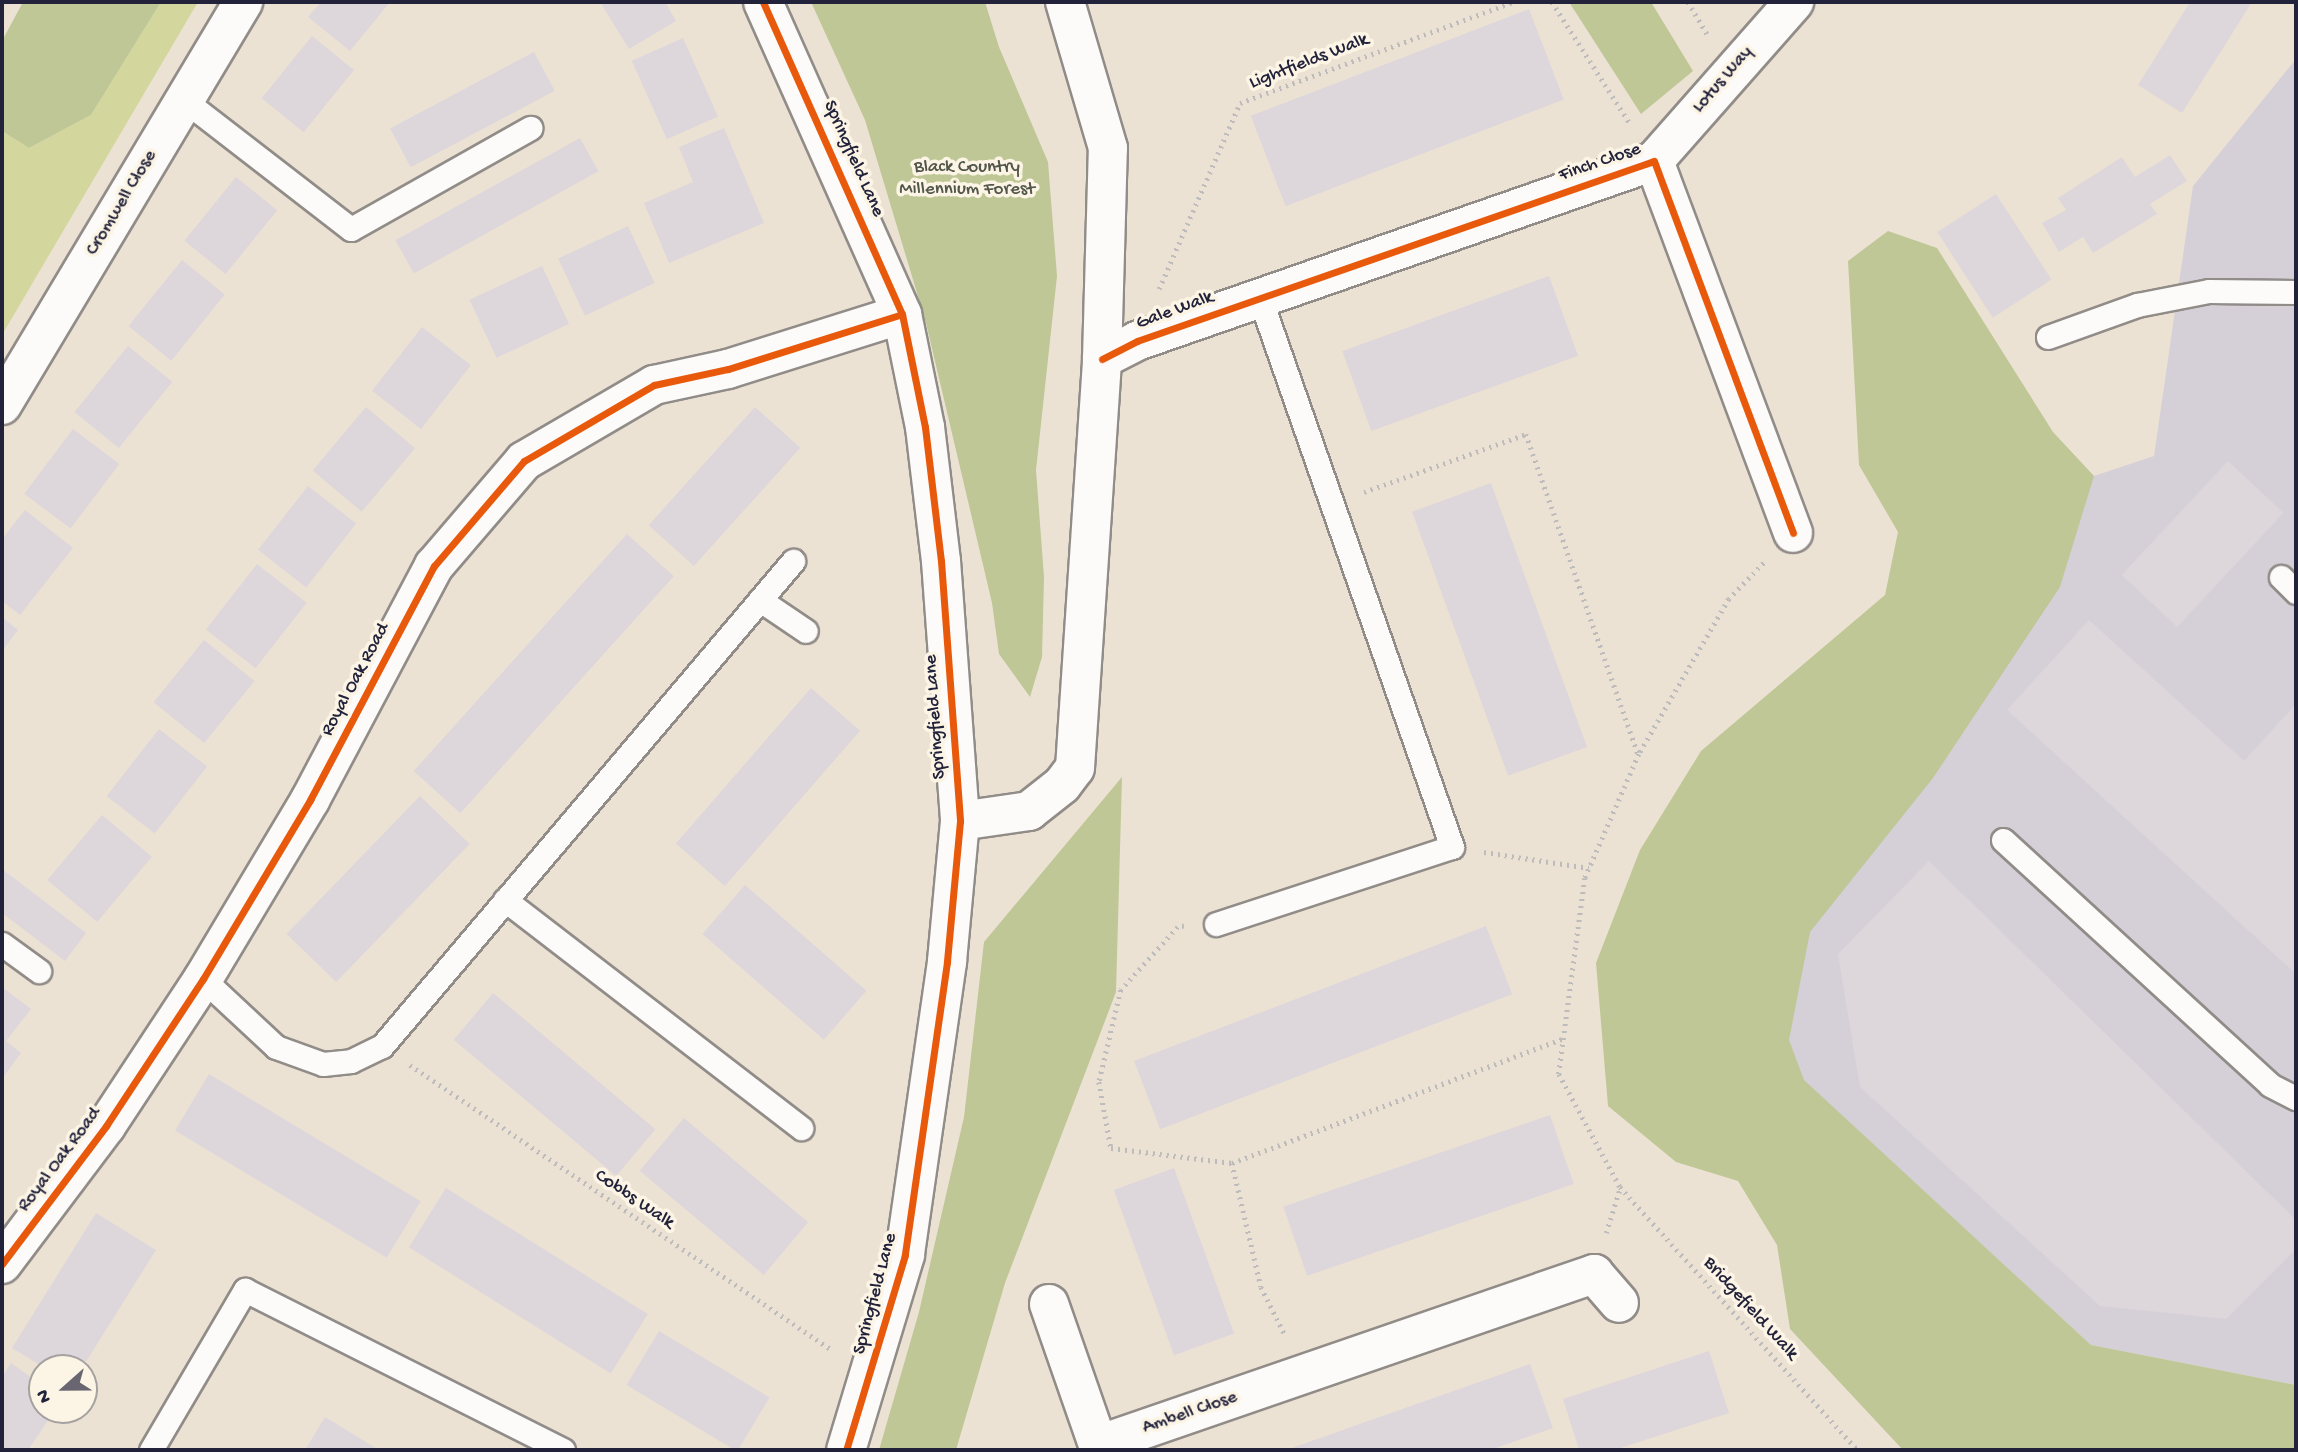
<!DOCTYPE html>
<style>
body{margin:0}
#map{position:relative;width:2298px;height:1452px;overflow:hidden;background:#ece2d4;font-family:"Gochi Hand",sans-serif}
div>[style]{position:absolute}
.industrial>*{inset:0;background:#d5d0d8}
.green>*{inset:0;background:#d4d79d}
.forest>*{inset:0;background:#bec795}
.building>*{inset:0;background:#ddd6db;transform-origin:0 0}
.path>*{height:4.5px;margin-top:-2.25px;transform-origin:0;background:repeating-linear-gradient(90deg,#bdbbbb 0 2px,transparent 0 7px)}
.roads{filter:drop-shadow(2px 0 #918c88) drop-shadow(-2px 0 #918c88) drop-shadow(0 2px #918c88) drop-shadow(0 -2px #918c88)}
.service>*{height:23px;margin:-11.5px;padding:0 11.5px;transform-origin:11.5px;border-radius:11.5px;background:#fcfbf9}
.minor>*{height:38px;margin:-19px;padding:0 19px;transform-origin:19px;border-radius:19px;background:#fcfbf9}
.cycleway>*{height:7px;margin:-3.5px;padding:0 3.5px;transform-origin:3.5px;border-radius:3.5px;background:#e8590c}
span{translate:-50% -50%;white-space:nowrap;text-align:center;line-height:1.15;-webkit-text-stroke:7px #fcf5e5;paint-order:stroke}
.street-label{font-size:19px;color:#22223b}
.park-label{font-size:19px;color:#52564b}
.frame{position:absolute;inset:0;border:4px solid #22223b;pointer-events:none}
.north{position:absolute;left:28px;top:1354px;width:70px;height:70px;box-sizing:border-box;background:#fcf5e5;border:2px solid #a5a1a1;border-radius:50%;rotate:249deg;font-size:19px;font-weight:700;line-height:28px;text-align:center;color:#22223b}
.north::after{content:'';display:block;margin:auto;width:24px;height:32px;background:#696571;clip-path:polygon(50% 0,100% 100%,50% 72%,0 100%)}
</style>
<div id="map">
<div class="industrial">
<i style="clip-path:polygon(2296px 59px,2296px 1385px,2091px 1345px,1803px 1080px,1737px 904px,2094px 476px,2154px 456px,2193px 186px)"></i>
</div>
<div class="green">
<i style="clip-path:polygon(161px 2px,198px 2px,2px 335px,2px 131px,29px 148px,91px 115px)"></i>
</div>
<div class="forest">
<i style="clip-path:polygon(23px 2px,161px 2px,91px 115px,29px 148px,2px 131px,2px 41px)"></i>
<i style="clip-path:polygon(811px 2px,985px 2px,999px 47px,1048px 162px,1057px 276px,1036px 470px,1044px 577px,1042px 657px,1030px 697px,999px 654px,992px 603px,926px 323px,865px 120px)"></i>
<i style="clip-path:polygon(1569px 2px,1651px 2px,1693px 71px,1641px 114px)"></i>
<i style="clip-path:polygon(1888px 231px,1937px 248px,2053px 432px,2094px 476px,2060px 587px,1933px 778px,1810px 932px,1789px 1040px,1804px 1080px,2091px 1345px,2296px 1385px,2296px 1450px,1903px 1450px,1790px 1329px,1777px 1245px,1738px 1181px,1676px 1162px,1608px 1106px,1596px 963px,1640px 850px,1701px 751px,1885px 595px,1898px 532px,1859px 465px,1848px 261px)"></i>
<i style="clip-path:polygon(1122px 777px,1116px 992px,1005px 1283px,956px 1450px,879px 1450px,919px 1312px,964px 1117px,984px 942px)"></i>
</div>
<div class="building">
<i style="clip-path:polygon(321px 2px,390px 2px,350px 51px,308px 17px)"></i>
<i style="clip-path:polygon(600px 2px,665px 2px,676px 21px,629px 49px)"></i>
<i style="clip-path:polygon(2190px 2px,2252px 2px,2182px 113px,2138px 85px)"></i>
<i style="left:1529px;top:9px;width:97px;height:298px;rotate:69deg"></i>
<i style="left:312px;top:36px;width:54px;height:80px;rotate:39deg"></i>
<i style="left:683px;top:38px;width:86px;height:56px;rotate:66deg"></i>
<i style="left:534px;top:52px;width:44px;height:163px;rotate:62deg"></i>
<i style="clip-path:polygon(724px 128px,764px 223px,669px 263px,644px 203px,693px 182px,679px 147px)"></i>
<i style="left:580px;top:138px;width:38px;height:211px;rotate:61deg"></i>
<i style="clip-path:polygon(2170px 155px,2187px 181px,2150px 204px,2157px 214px,2093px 253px,2083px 237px,2059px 252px,2042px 223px,2066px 210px,2058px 198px,2122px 157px,2135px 177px)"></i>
<i style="left:236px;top:177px;width:53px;height:82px;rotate:39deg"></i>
<i style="left:1996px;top:194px;width:102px;height:70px;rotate:57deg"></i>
<i style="left:628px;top:226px;width:63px;height:77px;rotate:65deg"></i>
<i style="left:182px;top:260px;width:55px;height:85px;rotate:39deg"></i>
<i style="left:542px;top:266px;width:64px;height:80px;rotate:65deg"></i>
<i style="left:1549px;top:276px;width:85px;height:220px;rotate:70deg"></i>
<i style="left:422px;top:327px;width:62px;height:81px;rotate:38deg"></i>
<i style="left:128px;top:346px;width:57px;height:85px;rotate:39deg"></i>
<i style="left:366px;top:407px;width:64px;height:83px;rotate:40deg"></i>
<i style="left:755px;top:407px;width:61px;height:159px;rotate:42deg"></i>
<i style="left:73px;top:429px;width:58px;height:81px;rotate:37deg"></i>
<i style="left:2228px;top:461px;width:76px;height:156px;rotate:43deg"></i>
<i style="left:1491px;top:483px;width:281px;height:84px;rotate:70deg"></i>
<i style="left:308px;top:486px;width:61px;height:81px;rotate:38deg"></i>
<i style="clip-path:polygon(25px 510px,73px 548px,20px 615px,2px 601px,2px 539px)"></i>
<i style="left:627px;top:534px;width:63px;height:319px;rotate:42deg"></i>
<i style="left:257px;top:564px;width:63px;height:83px;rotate:38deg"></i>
<i style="clip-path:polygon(2px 617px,18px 630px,2px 651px)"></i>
<i style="clip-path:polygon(2089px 620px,2244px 761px,2296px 704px,2296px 974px,2007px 710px)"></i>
<i style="left:204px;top:640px;width:65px;height:80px;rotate:39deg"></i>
<i style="left:811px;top:688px;width:65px;height:206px;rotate:41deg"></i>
<i style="left:159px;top:729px;width:61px;height:85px;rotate:38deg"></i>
<i style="left:420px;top:796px;width:69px;height:192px;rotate:44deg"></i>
<i style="left:102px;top:815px;width:65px;height:85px;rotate:40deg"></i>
<i style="clip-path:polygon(1929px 861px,2296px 1220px,2296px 1249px,2226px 1319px,2100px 1306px,1860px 1087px,1838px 954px)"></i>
<i style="clip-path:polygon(2px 869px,86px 933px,65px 961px,2px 913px)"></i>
<i style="left:745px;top:885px;width:161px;height:65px;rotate:41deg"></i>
<i style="left:1486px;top:926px;width:73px;height:377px;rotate:69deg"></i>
<i style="clip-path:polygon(2px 987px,31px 1009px,6px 1041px,21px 1053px,2px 1079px)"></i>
<i style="left:493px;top:993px;width:212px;height:61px;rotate:40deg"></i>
<i style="left:209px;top:1074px;width:247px;height:66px;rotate:31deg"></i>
<i style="left:1550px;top:1115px;width:73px;height:282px;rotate:71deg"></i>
<i style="left:684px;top:1118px;width:162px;height:69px;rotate:40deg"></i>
<i style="left:1174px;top:1168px;width:176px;height:64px;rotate:70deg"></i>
<i style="left:446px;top:1188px;width:238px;height:70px;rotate:32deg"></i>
<i style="clip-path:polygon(96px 1213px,156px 1250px,82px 1368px,45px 1368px,12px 1348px)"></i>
<i style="left:659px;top:1331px;width:129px;height:63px;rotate:31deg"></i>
<i style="clip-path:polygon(1709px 1351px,1729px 1413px,1614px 1450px,1579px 1450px,1563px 1399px)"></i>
<i style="clip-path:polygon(11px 1363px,42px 1385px,42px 1410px,55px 1410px,28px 1450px,2px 1450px,2px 1377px)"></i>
<i style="clip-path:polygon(1530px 1364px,1553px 1428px,1490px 1450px,1286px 1450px)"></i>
<i style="clip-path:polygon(325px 1417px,379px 1450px,305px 1450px)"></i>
</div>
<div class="path">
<i style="left:1552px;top:2px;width:146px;rotate:57.3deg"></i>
<i style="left:1688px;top:2px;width:39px;rotate:59deg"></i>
<i style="left:1159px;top:289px;width:203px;rotate:-66.5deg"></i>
<i style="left:1240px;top:103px;width:291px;rotate:-20.3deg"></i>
<i style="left:1364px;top:492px;width:172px;rotate:-19.7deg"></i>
<i style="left:1526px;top:434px;width:338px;rotate:70.7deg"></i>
<i style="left:1764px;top:563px;width:50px;rotate:134.2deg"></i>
<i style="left:1729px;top:599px;width:179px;rotate:120.1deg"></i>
<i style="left:1639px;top:754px;width:135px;rotate:113.5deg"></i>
<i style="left:1585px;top:878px;width:198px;rotate:97.6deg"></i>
<i style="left:1559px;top:1074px;width:128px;rotate:61.6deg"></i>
<i style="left:1620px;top:1187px;width:355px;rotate:47.9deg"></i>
<i style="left:1484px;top:852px;width:106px;rotate:8.7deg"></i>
<i style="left:1184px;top:926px;width:6px;rotate:171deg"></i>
<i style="left:1178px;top:927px;width:85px;rotate:132.1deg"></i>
<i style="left:1121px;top:990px;width:95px;rotate:103.4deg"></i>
<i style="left:1099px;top:1082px;width:67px;rotate:79.7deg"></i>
<i style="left:1111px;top:1148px;width:122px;rotate:7.1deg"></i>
<i style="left:1232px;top:1163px;width:127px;rotate:76.8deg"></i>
<i style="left:1261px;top:1287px;width:56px;rotate:63.4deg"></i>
<i style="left:410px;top:1065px;width:509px;rotate:34.03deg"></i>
<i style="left:1232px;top:1163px;width:355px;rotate:-20.6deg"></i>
<i style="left:1606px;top:1233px;width:47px;rotate:-72.7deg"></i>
</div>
<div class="roads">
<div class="service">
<i style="left:184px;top:100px;width:211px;rotate:37.7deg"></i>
<i style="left:351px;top:229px;width:206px;rotate:-29.4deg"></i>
<i style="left:2048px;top:337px;width:95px;rotate:-19.8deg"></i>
<i style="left:2137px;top:305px;width:73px;rotate:-11deg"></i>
<i style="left:2209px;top:291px;width:87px;rotate:0.7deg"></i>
<i style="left:2281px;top:577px;width:21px;rotate:45deg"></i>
<i style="left:760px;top:600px;width:55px;rotate:34deg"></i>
<i style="left:2003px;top:840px;width:362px;rotate:42.5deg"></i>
<i style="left:2270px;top:1085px;width:29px;rotate:27deg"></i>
<i style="left:505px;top:900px;width:374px;rotate:37.6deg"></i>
<i style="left:1216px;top:924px;width:248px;rotate:-18.1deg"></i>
<i style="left:1452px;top:847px;width:582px;rotate:-109.28deg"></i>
<i style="left:2px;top:944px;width:46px;rotate:36.1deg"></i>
<i style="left:203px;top:979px;width:100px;rotate:43deg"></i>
<i style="left:276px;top:1047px;width:50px;rotate:19.9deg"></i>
<i style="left:323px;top:1064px;width:28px;rotate:-6deg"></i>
<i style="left:351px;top:1061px;width:34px;rotate:-26deg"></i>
<i style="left:382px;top:1046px;width:636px;rotate:-49.72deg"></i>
<i style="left:151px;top:1450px;width:186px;rotate:-59.6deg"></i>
<i style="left:245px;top:1290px;width:356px;rotate:26.7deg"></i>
</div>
<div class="minor">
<i style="left:763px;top:2px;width:342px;rotate:66deg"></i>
<i style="left:902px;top:314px;width:115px;rotate:78.5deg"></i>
<i style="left:925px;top:427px;width:135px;rotate:83.2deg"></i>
<i style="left:941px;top:561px;width:261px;rotate:85.8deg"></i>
<i style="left:960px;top:821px;width:142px;rotate:95.3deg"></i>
<i style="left:947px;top:962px;width:296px;rotate:98.2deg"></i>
<i style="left:905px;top:1255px;width:204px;rotate:106.8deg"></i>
<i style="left:1654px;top:161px;width:212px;rotate:-48.6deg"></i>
<i style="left:1102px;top:359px;width:39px;rotate:-27deg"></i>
<i style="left:1137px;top:341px;width:547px;rotate:-19.2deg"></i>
<i style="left:1654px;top:161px;width:397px;rotate:69.5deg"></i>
<i style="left:2px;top:405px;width:470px;rotate:-59.1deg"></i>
<i style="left:960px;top:821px;width:70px;rotate:-8.2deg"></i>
<i style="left:1029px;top:811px;width:42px;rotate:-38.2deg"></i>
<i style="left:1062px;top:785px;width:21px;rotate:-53deg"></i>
<i style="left:1075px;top:768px;width:410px;rotate:-86.2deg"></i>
<i style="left:1102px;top:359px;width:211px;rotate:-88.4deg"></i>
<i style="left:1108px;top:148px;width:152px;rotate:-106.4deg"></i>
<i style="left:2px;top:1264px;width:173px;rotate:-53deg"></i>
<i style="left:106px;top:1126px;width:176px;rotate:-56.6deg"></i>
<i style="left:203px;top:979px;width:209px;rotate:-59.1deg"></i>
<i style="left:310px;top:800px;width:265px;rotate:-62.1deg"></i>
<i style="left:434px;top:566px;width:138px;rotate:-49.4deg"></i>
<i style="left:524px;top:461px;width:151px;rotate:-30.3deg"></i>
<i style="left:654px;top:385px;width:76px;rotate:-12.2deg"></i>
<i style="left:728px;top:369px;width:182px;rotate:-17.5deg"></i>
<i style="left:1049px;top:1304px;width:149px;rotate:70.8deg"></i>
<i style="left:1098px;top:1445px;width:525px;rotate:-19.02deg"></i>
<i style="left:1594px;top:1274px;width:38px;rotate:49deg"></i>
</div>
</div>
<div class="cycleway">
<i style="left:763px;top:2px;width:342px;rotate:66deg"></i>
<i style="left:902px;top:314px;width:115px;rotate:78.5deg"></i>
<i style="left:925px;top:427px;width:135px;rotate:83.2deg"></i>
<i style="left:941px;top:561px;width:261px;rotate:85.8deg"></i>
<i style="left:960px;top:821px;width:142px;rotate:95.3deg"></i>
<i style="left:947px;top:962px;width:296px;rotate:98.2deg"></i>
<i style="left:905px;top:1255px;width:204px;rotate:106.8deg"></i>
<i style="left:1102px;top:359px;width:39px;rotate:-27deg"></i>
<i style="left:1137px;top:341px;width:547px;rotate:-19.2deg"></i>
<i style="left:1654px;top:161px;width:397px;rotate:69.5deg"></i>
<i style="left:2px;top:1264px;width:173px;rotate:-53deg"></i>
<i style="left:106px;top:1126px;width:176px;rotate:-56.6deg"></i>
<i style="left:203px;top:979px;width:209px;rotate:-59.1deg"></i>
<i style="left:310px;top:800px;width:265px;rotate:-62.1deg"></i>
<i style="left:434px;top:566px;width:138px;rotate:-49.4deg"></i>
<i style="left:524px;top:461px;width:151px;rotate:-30.3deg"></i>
<i style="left:654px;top:385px;width:76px;rotate:-12.2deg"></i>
<i style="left:728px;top:369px;width:182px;rotate:-17.5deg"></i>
</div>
<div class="street-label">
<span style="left:1309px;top:62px;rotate:-21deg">Lightfields Walk</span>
<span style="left:1723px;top:80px;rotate:-49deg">Lotus Way</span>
<span style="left:853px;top:159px;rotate:66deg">Springfield Lane</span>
<span style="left:1600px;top:163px;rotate:-19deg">Finch Close</span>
<span style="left:122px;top:203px;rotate:-59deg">Cromwell Close</span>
<span style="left:1175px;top:311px;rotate:-20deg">Gale Walk</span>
<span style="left:356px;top:680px;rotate:-62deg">Royal Oak Road</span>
<span style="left:936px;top:717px;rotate:-94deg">Springfield Lane</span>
<span style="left:60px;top:1160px;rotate:-53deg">Royal Oak Road</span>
<span style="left:634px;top:1200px;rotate:34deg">Cobbs Walk</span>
<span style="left:876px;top:1294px;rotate:-75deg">Springfield Lane</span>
<span style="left:1750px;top:1309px;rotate:48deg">Bridgefield Walk</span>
<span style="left:1190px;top:1413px;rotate:-19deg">Ambell Close</span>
</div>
<div class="park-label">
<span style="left:967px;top:179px">Black Country<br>Millennium Forest</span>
</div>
<div class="frame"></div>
<div class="north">N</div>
</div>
